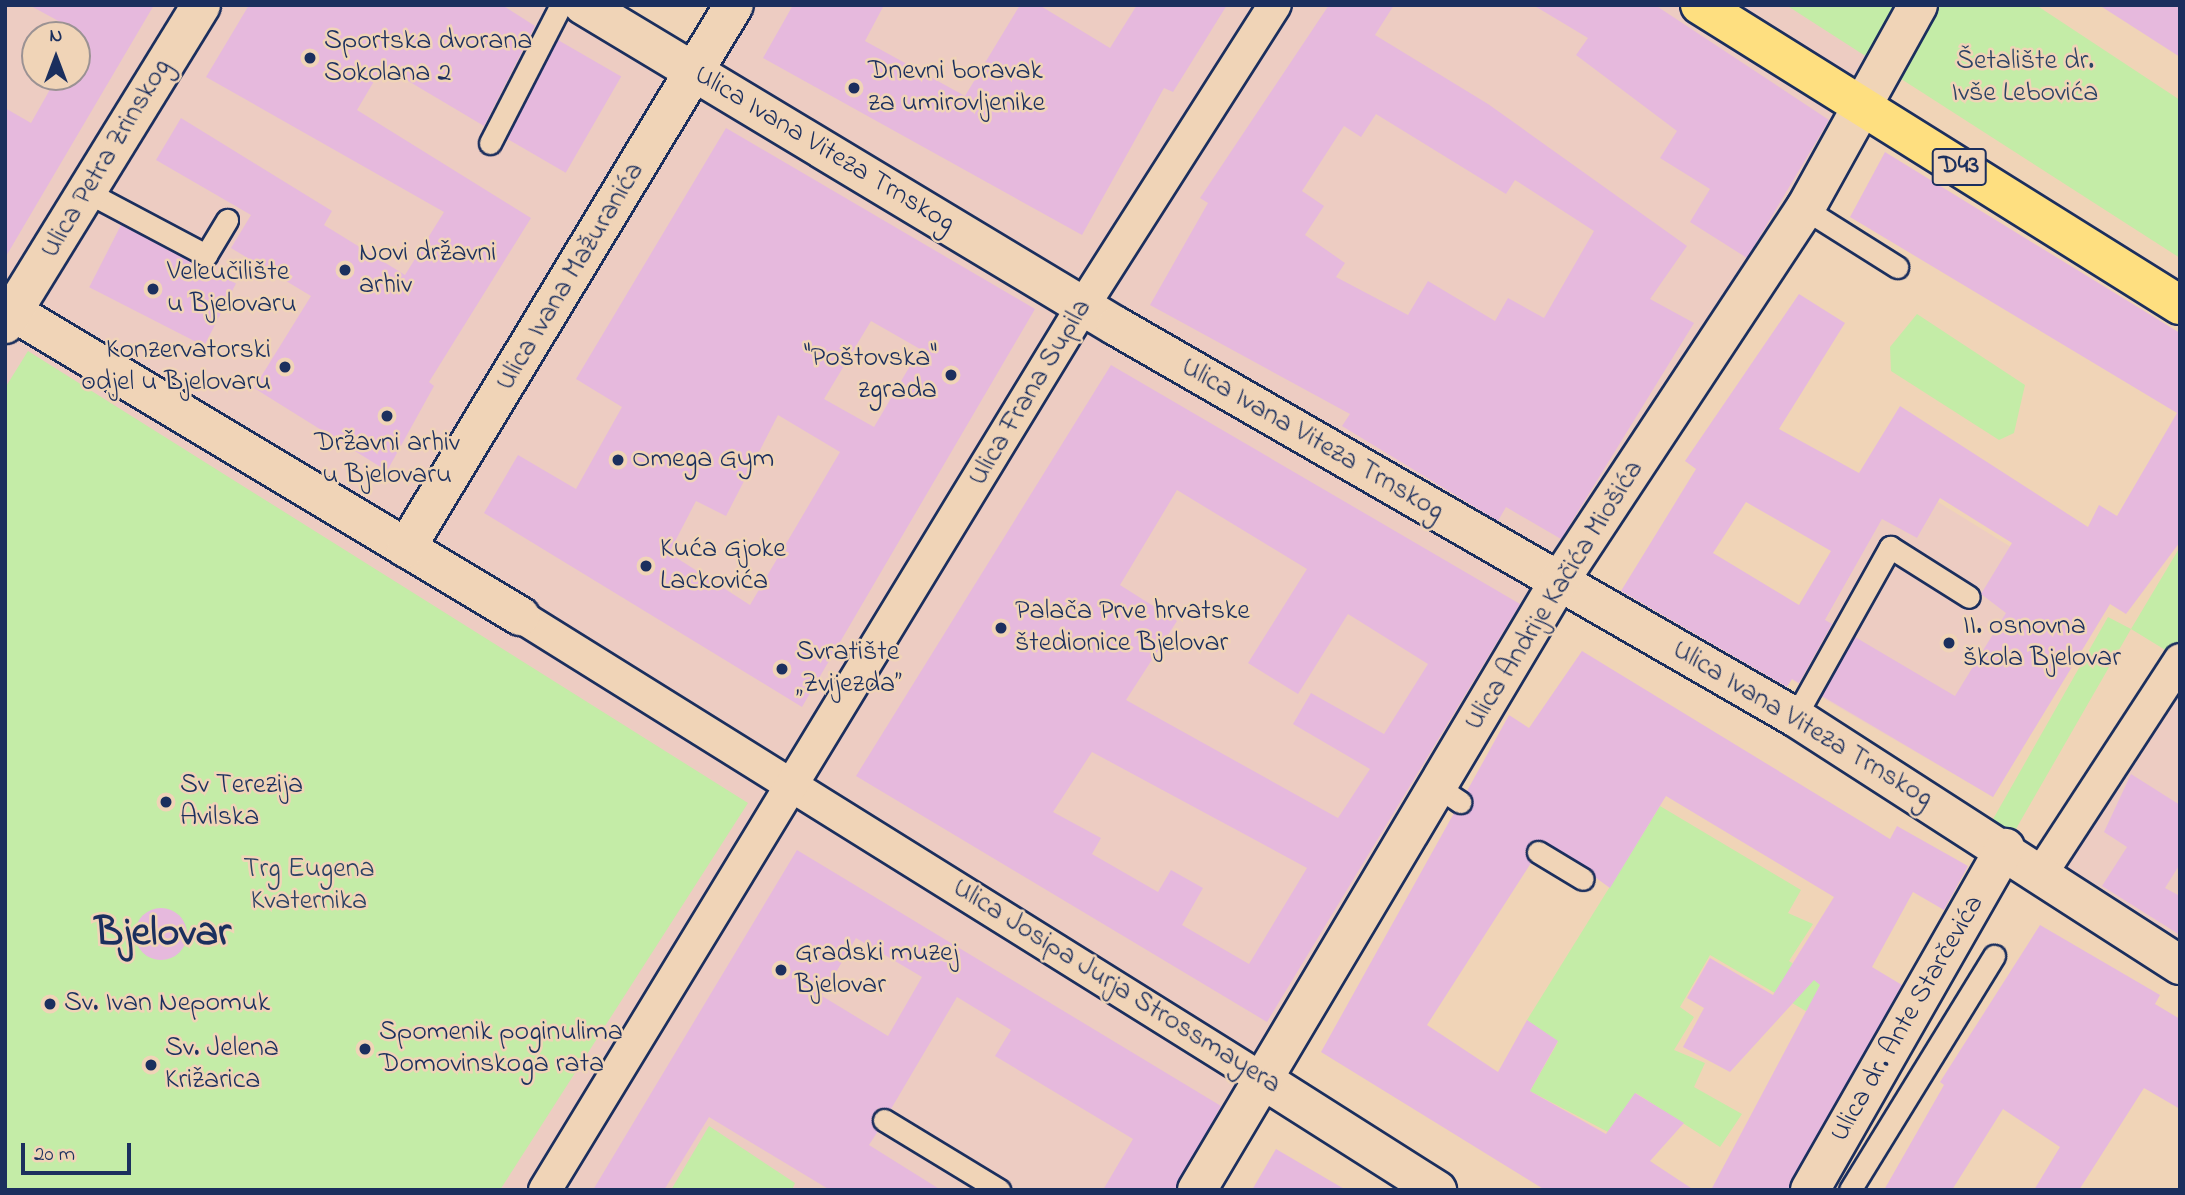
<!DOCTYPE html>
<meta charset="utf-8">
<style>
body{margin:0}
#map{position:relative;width:2185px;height:1195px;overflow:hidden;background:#f0d4b7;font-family:"Indie Flower",sans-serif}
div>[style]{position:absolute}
.built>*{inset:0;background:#edccc2}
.green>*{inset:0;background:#c4eca7}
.building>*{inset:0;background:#e6b9dd;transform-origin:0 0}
.round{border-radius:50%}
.roads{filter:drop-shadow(2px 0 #1b2f5e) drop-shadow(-2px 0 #1b2f5e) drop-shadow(0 2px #1b2f5e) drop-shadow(0 -2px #1b2f5e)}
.service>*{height:21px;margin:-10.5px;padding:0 10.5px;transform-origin:10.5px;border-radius:10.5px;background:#f0d4b7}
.pedestrian>*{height:32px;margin:-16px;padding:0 16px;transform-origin:16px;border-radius:16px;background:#f0d4b7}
.minor>*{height:38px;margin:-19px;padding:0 19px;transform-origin:19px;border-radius:19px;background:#f0d4b7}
.primary>*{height:38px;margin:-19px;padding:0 19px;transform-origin:19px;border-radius:19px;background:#fedf80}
.dots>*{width:19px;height:19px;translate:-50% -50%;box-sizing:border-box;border:4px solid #f0d4b7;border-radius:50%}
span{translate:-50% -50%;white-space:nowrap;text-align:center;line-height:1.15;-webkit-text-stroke:5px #f0d4b7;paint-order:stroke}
.shield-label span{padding:2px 5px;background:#f0d4b7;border:2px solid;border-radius:5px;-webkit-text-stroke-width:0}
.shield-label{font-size:26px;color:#1b2f5e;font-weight:700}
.poi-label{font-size:28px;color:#1b2f5e}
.left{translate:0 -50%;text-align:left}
.right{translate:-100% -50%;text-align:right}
.park-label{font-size:28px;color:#2c4265}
.street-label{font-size:28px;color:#1b2f5e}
.town-label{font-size:42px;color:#1b2f5e;font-weight:700}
.frame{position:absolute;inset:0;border:7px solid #1b2f5e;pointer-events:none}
.north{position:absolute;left:21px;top:21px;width:70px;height:70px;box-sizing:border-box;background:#f0d4b7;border:2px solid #9b9293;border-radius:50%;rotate:0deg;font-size:19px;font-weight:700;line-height:28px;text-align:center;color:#1b2f5e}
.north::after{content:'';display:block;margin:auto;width:24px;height:32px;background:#1b2f5e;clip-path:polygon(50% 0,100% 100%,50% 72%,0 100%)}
.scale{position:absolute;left:21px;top:1143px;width:110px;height:32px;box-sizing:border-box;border:4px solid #1b2f5e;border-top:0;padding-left:9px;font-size:21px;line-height:24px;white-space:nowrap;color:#1b2f5e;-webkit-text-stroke:5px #f0d4b7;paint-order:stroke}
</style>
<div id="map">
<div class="built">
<i style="clip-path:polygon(evenodd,5px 5px,581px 5px,695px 71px,735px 5px,1920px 5px,1197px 1190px,5px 1190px,5px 5px,35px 35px,77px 35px,77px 77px,35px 77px,35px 35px)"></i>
<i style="clip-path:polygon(1938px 502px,2108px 607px,1993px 797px,1792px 680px,1882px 519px,1917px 538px)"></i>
<i style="clip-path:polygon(2180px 656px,2180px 965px,2042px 872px)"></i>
</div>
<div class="green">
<i style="clip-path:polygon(1786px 5px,2036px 5px,2180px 100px,2180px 258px)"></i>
<i style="clip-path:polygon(1917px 314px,2025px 385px,2014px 433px,1999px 440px,1891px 371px,1890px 347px)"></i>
<i style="clip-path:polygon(28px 351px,748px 803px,500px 1190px,5px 1190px,5px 388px)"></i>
<i style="clip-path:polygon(2180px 547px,2180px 659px,2131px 629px,2005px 848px,1984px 835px,2108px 617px,2131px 629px)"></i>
<i style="clip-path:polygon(1660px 806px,1801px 890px,1788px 913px,1813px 924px,1789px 961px,1842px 996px,1828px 1024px,1710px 955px,1680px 1007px,1694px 1017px,1674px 1050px,1705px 1063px,1694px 1087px,1742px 1114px,1720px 1147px,1636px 1093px,1608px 1132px,1530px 1091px,1558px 1042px,1527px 1020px)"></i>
<i style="clip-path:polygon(709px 1126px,795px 1183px,792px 1190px,671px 1190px)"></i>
</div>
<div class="building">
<i style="clip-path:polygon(29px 5px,154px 5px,5px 258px,5px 108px,31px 123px,57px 77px,77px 77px,77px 31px)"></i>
<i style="clip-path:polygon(249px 5px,502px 5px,535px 26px,484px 126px,383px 66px,357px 110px,531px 218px,429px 382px,434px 386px,387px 471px,254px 388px,311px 296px,231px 248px,251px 215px,156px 160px,181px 118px,332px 211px,324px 225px,405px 275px,444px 212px,206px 77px)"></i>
<i style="clip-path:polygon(793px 5px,884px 5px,865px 41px,965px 96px,1020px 5px,1039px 5px,1110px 48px,1137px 5px,1227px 5px,1173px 92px,1164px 88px,1082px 235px,763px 58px)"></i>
<i style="clip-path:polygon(evenodd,1329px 5px,1394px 5px,1375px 35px,1488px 104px,1687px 246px,1650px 299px,1694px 323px,1561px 539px,1506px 507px,1498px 521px,1342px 426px,1350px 414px,1150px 305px,1208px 203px,1200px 198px,1329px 5px,1376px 114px,1506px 194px,1515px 180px,1594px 231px,1544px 318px,1508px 298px,1495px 321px,1428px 281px,1408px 315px,1336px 277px,1345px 263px,1305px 235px,1324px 206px,1302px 191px,1344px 126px,1361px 137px,1376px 114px)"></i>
<i style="clip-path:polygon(1533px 5px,1655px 5px,1829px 120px,1747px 258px,1690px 222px,1710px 189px,1660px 158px,1677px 131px,1576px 55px,1588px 38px)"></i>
<i style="clip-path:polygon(2099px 5px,2180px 5px,2180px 57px)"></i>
<i style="left:558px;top:40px;width:73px;height:111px;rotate:30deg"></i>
<i style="clip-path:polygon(evenodd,726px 128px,1035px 309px,802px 707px,484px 513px,518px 455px,576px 489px,622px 407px,576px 379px,726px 128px,871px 321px,920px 349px,874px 427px,824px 399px,871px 321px,726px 128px,778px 415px,840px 452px,750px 605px,669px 553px,696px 501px,726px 516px,778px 415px)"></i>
<i style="clip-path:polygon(evenodd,1885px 152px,2180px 333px,2180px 542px,2126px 614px,2110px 604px,1993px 797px,1822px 696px,1855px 637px,1955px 696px,2006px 613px,1981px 594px,2012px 543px,1940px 498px,1917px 538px,1882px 519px,1825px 620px,1832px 624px,1799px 683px,1792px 679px,1787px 687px,1621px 591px,1696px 469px,1685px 461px,1799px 294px,1845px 323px,1779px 429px,1859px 473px,1900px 406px,2088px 527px,2099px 505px,2117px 516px,2177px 413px,1850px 217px,1885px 152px,1746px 502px,1831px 551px,1799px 605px,1713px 553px,1746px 502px)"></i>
<i style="left:121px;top:225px;width:129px;height:70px;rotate:27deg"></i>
<i style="clip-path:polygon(evenodd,1111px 365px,1520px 604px,1267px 1022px,856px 776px,1111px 365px,1177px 490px,1307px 569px,1248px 663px,1298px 694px,1348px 614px,1428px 664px,1384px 734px,1311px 693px,1293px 724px,1370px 769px,1338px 818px,1126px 700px,1177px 621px,1120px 585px,1177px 490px,1111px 365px,1092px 752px,1307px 868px,1249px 964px,1182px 925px,1203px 888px,1171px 870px,1158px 892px,1092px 854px,1101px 838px,1053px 812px,1092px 752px)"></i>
<i style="clip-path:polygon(1582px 651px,1890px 839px,1897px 826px,1968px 866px,1944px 910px,1913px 892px,1872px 967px,1902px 985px,1788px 1190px,1711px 1190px,1820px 985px,1814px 980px,1730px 1072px,1683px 1047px,1704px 1008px,1687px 998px,1710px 958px,1773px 995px,1834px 897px,1666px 796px,1610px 888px,1545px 841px,1531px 841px,1525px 852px,1531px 863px,1427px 1025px,1498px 1072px,1527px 1020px,1558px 1041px,1530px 1091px,1606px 1134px,1635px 1093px,1684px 1123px,1650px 1161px,1694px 1190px,1545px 1190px,1321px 1052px,1454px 813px,1471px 809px,1467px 791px,1509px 715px,1529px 728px)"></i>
<i style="clip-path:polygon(2131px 774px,2180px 805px,2180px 864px,2165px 888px,2180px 896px,2180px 935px,2102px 886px,2127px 847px,2104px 832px)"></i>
<i style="clip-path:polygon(evenodd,797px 850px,1221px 1106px,1175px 1190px,1103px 1190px,1133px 1139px,995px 1056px,1011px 1030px,957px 997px,891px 1109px,878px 1108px,871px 1119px,878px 1131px,869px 1145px,941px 1190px,830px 1190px,709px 1117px,664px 1190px,593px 1190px,797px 850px,856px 938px,922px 977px,888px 1036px,822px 996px,856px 938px)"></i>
<i class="round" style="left:135px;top:908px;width:52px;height:52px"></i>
<i style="clip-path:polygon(2040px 925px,2160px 995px,2155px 1004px,2180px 1019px,2180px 1109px,2144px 1088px,2079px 1190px,2034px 1190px,2060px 1147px,2003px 1109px,1952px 1190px,1884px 1190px,1944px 1085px,1940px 1082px)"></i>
<i style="clip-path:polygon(1276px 1149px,1346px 1190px,1252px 1190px)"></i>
</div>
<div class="roads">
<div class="service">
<i style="left:490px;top:143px;width:155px;rotate:-62.8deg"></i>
<i style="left:87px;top:192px;width:135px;rotate:27.9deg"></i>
<i style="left:206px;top:255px;width:41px;rotate:-59deg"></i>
<i style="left:1805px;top:209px;width:109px;rotate:32.2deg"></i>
<i style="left:1795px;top:717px;width:195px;rotate:-60.8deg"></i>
<i style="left:1890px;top:547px;width:93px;rotate:32.3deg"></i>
<i style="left:1438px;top:787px;width:27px;rotate:34deg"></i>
<i style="left:1538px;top:852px;width:52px;rotate:31deg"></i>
<i style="left:884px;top:1120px;width:135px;rotate:31.3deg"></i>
<i style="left:1850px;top:1190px;width:275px;rotate:-58.4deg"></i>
</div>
<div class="pedestrian">
<i style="left:520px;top:616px;width:878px;rotate:31.97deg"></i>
<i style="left:2042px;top:872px;width:253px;rotate:-56.9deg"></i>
<i style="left:545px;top:1190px;width:1035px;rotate:-58.68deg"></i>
<i style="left:1083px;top:306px;width:357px;rotate:-57.5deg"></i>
</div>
<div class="minor">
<i style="left:583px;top:5px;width:622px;rotate:31.06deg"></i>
<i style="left:1116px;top:326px;width:784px;rotate:29.94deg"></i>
<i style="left:1795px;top:717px;width:458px;rotate:32.8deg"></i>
<i style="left:5px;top:307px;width:601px;rotate:30.96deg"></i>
<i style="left:5px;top:324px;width:374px;rotate:-58.4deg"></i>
<i style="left:406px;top:548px;width:634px;rotate:-58.87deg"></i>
<i style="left:1265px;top:1081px;width:204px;rotate:32.4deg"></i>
<i style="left:1197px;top:1190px;width:706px;rotate:-59.26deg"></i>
<i style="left:1558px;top:583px;width:448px;rotate:-56.6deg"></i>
<i style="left:1805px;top:209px;width:233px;rotate:-61deg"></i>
<i style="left:1810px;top:1190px;width:394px;rotate:-60.3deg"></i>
</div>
<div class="primary">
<i style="left:1700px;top:5px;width:566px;rotate:32.01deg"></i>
</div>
</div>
<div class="dots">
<i style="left:310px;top:58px;background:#1b2f5e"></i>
<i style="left:854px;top:88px;background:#1b2f5e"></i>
<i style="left:345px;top:270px;background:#1b2f5e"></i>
<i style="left:153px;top:289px;background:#1b2f5e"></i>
<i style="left:285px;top:367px;background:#1b2f5e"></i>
<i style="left:951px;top:375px;background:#1b2f5e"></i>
<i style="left:387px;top:416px;background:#1b2f5e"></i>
<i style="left:618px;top:460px;background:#1b2f5e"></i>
<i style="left:646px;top:566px;background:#1b2f5e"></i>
<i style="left:1001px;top:628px;background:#1b2f5e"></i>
<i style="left:1949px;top:643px;background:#1b2f5e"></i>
<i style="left:782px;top:669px;background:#1b2f5e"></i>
<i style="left:166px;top:802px;background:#1b2f5e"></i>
<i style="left:781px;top:970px;background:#1b2f5e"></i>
<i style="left:50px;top:1004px;background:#1b2f5e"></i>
<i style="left:365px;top:1049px;background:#1b2f5e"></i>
<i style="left:151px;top:1065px;background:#1b2f5e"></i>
</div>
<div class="shield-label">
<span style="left:1959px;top:167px">D43</span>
</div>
<div class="poi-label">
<span class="left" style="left:324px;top:58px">Sportska dvorana<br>Sokolana 2</span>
<span class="left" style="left:868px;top:88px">Dnevni boravak<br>za umirovljenike</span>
<span class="left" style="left:359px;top:270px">Novi državni<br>arhiv</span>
<span class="left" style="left:167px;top:289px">Veleučilište<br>u Bjelovaru</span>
<span class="right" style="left:271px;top:367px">Konzervatorski<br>odjel u Bjelovaru</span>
<span class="right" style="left:937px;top:375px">"Poštovska"<br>zgrada</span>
<span style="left:387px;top:460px">Državni arhiv<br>u Bjelovaru</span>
<span class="left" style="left:632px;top:460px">Omega Gym</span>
<span class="left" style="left:660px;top:566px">Kuća Gjoke<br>Lackovića</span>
<span class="left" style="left:1015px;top:628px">Palača Prve hrvatske<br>štedionice Bjelovar</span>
<span class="left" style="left:1963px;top:643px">II. osnovna<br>škola Bjelovar</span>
<span class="left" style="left:796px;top:669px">Svratište<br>„Zvijezda”</span>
<span class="left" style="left:180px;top:802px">Sv Terezija<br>Avilska</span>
<span class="left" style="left:795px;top:970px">Gradski muzej<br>Bjelovar</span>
<span class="left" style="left:64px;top:1004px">Sv. Ivan Nepomuk</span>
<span class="left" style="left:379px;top:1049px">Spomenik poginulima<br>Domovinskoga rata</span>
<span class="left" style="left:165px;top:1065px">Sv. Jelena<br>Križarica</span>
</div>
<div class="park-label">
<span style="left:2025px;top:78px">Šetalište dr.<br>Ivše Lebovića</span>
<span style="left:309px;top:886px">Trg Eugena<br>Kvaternika</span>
</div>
<div class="street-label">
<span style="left:824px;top:150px;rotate:31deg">Ulica Ivana Viteza Trnskog</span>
<span style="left:107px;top:159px;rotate:-59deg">Ulica Petra Zrinskog</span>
<span style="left:571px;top:277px;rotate:-59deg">Ulica Ivana Mažuranića</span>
<span style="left:1031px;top:393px;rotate:-59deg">Ulica Frana Supila</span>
<span style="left:1312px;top:440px;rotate:30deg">Ulica Ivana Viteza Trnskog</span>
<span style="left:1555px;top:596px;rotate:-58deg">Ulica Andrije Kačića Miošića</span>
<span style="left:1802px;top:725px;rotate:31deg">Ulica Ivana Viteza Trnskog</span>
<span style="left:1116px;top:987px;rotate:32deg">Ulica Josipa Jurja Strossmayera</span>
<span style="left:1908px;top:1019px;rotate:-60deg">Ulica dr. Ante Starčevića</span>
</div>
<div class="town-label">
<span style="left:163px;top:934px">Bjelovar</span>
</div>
<div class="frame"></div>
<div class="north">N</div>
<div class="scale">20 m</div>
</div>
